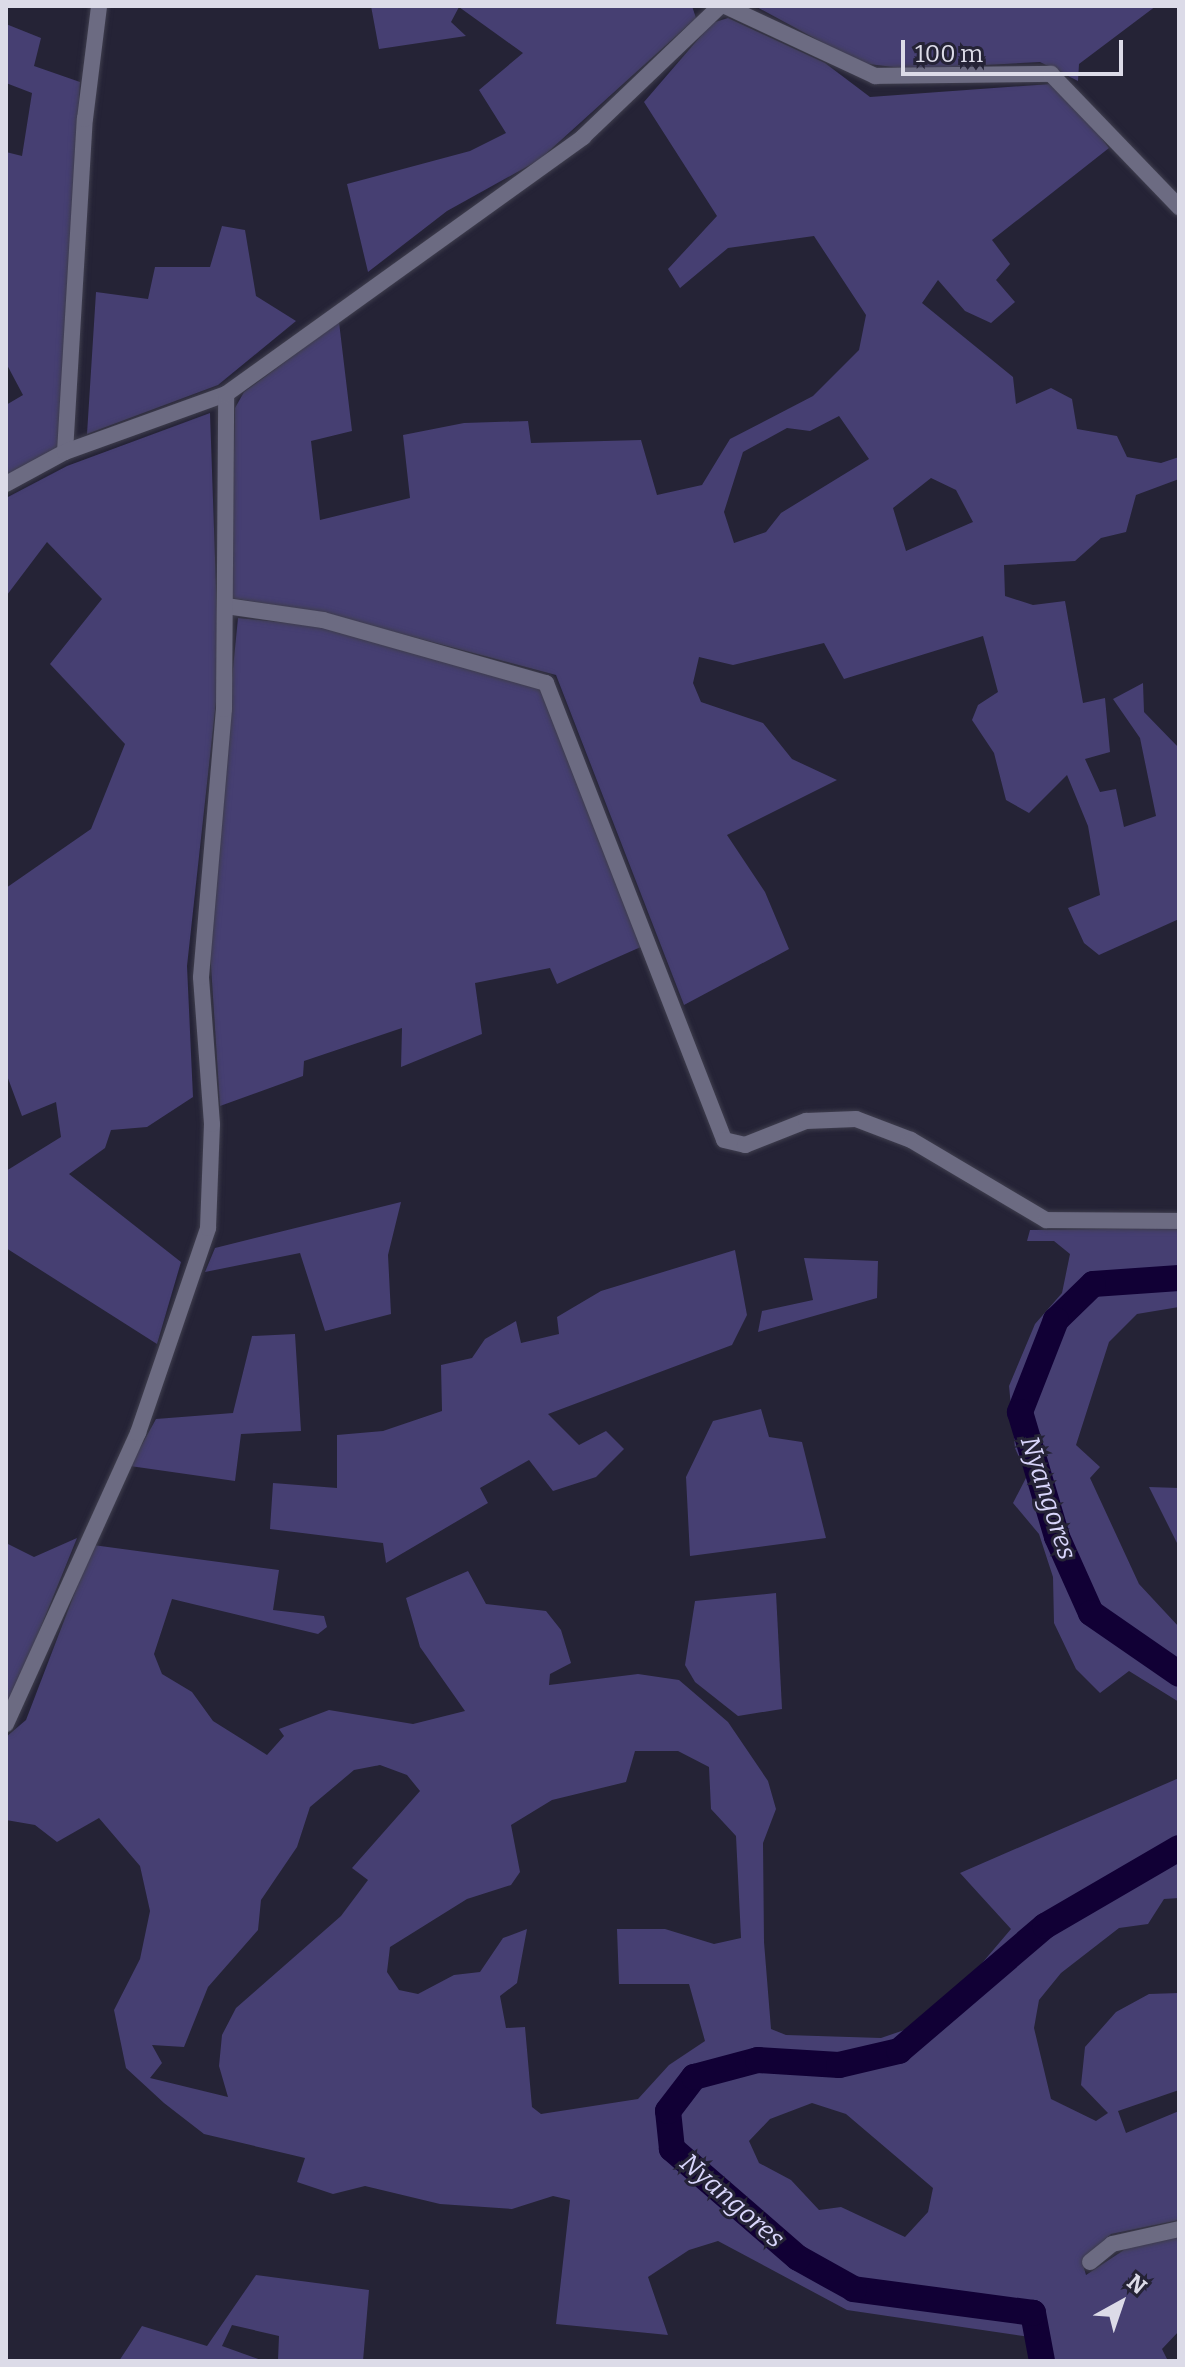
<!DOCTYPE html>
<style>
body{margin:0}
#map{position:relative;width:1185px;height:2367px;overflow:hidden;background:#252336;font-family:Bitter,serif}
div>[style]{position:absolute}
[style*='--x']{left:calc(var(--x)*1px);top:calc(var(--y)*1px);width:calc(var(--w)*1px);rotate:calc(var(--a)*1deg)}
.green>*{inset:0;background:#463f72}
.river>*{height:26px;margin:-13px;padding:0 13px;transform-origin:13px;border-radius:13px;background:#110035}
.roads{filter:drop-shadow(0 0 2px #3f3e4e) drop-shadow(0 0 2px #3f3e4e)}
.minor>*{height:16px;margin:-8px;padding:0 8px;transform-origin:8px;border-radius:8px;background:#6c6b82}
span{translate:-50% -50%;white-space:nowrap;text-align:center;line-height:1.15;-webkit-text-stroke:6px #252336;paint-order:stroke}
.water-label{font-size:26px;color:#d9d6fc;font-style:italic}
.frame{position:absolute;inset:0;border:8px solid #dcdbe8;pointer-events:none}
.north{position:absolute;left:1081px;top:2263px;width:80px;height:80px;-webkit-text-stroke:6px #252336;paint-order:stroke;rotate:40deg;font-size:22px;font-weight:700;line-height:32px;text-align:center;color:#dcdbe8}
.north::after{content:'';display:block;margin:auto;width:28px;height:36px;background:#dcdbe8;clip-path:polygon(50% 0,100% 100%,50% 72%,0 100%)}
.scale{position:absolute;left:901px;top:40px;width:222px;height:36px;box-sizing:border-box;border:4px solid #dcdbe8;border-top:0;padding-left:10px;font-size:24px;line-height:28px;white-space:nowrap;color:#dcdbe8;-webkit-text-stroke:6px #252336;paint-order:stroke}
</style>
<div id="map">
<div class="green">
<i style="clip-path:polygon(371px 6px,692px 6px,696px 18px,539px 160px,447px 211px,368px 272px,347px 184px,470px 151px,506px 133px,479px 90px,523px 53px,459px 7px,451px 22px,466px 36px,379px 49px)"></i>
<i style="clip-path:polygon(755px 6px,1156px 6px,1079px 64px,1078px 81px,1040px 62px,910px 69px,860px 63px)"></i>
<i style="clip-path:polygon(evenodd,728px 18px,825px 63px,870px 97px,1051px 84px,1066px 91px,1109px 148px,992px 240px,1010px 264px,996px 280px,1015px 302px,991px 323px,965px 311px,938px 280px,922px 303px,1013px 377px,1016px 404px,1051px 388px,1072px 399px,1077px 429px,1117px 436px,1127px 457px,1161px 463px,1179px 457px,1179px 479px,1136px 495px,1126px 532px,1101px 538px,1075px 561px,1004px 565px,1005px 596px,1033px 605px,1065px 601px,1083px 703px,1105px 698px,1110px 752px,1085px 759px,1100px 792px,1116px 789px,1124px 827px,1156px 816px,1140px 738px,1113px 699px,1143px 683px,1144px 712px,1179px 748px,1179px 919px,1099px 955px,1084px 943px,1068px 908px,1100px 895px,1088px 826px,1067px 775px,1029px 813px,1006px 800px,994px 753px,972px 720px,978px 705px,998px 692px,983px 636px,844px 679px,824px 643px,733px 665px,699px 657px,693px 683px,701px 702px,763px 723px,792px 759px,837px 780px,727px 835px,765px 892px,789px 949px,684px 1005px,556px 675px,319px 612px,231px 598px,235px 408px,244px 392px,339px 322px,352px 431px,311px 441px,320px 520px,410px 498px,403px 435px,464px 423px,528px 421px,531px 443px,641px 440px,657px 495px,702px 485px,730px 439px,813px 396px,859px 350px,866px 315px,814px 236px,728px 248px,680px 288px,668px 269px,717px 216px,644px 102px,712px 23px,728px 18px,839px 416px,869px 459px,781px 513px,766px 532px,734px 543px,724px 512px,743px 452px,787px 428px,810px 431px,839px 416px,728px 18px,931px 478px,956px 490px,973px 522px,906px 551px,893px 508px,931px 478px)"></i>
<i style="clip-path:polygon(6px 24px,41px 38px,34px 66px,80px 82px,60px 450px,6px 478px,6px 405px,23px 395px,6px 363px,6px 152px,22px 156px,32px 93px,6px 83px)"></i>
<i style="clip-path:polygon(222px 226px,245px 230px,256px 296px,296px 321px,218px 385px,87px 434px,96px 292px,148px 299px,155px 267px,210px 267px)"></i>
<i style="clip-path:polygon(210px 413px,219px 674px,187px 966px,193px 1097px,147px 1127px,111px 1130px,105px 1148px,69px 1174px,181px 1262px,157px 1344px,6px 1248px,6px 1171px,61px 1137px,56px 1102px,22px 1116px,6px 1073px,6px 888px,91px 829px,125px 744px,50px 664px,102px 599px,47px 542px,7px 595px,6px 611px,6px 498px,67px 466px)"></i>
<i style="clip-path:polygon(238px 618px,318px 626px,524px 679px,543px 691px,643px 946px,557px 984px,550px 968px,475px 983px,482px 1034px,401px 1067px,402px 1028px,304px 1061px,303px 1076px,220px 1106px,208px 919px)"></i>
<i style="clip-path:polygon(401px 1202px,388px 1255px,391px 1314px,325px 1331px,300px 1253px,205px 1272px,215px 1248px)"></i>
<i style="clip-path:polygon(1179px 1228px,1179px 1307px,1137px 1314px,1109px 1342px,1076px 1445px,1100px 1467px,1090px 1478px,1139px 1584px,1179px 1627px,1179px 1702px,1129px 1671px,1100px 1693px,1076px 1669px,1054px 1623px,1053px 1577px,1039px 1534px,1013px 1503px,1027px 1476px,1015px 1448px,1009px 1386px,1035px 1324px,1062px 1293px,1070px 1254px,1054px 1241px,1027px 1241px,1030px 1230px)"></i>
<i style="clip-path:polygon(735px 1250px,747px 1315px,732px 1345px,548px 1414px,579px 1445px,606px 1431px,624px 1449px,596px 1477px,553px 1491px,529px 1460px,480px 1488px,488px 1503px,386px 1563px,383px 1543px,270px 1529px,273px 1483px,337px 1488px,337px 1435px,383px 1431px,442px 1411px,441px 1365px,472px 1358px,485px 1339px,516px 1321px,521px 1343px,559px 1334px,557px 1317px,601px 1291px)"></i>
<i style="clip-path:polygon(804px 1258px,878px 1261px,877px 1298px,758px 1332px,762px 1311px,813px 1300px)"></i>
<i style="clip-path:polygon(295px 1334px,301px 1431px,241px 1434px,235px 1481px,130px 1466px,156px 1419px,233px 1413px,252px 1336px)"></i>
<i style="clip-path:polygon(761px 1409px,769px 1437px,802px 1442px,826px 1538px,690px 1556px,686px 1477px,713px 1421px)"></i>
<i style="clip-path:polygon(1149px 1487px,1179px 1488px,1179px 1547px)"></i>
<i style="clip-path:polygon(77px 1538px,13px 1696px,6px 1707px,6px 1543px,34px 1557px)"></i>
<i style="clip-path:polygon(evenodd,93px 1545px,279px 1570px,273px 1610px,324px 1616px,327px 1627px,318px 1634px,172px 1599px,154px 1654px,162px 1674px,192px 1692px,213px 1721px,267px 1755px,284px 1736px,279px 1729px,329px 1710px,413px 1724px,465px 1711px,420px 1647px,406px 1598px,468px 1571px,486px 1604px,546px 1611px,561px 1630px,571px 1663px,550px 1674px,549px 1685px,638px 1674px,679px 1680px,728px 1722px,768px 1781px,776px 1809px,763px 1843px,764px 1942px,771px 2029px,786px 2035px,881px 2038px,919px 2025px,949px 2002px,1011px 1929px,960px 1873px,1179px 1778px,1179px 1898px,1164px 1899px,1148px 1924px,1119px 1928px,1061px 1973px,1039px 2000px,1034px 2028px,1051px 2099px,1096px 2121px,1108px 2113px,1081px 2085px,1085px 2047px,1116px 2012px,1149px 1994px,1179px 1993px,1179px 2090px,1118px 2111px,1126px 2133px,1179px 2111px,1179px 2220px,1111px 2234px,1082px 2261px,1086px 2275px,1133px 2244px,1179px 2237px,1179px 2331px,1162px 2349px,1168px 2361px,1034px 2361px,1030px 2337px,847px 2310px,718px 2241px,689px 2250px,648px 2277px,668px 2335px,556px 2324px,570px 2200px,553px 2196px,512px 2209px,440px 2204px,365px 2186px,333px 2194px,297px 2182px,305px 2158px,204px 2134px,164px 2103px,126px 2068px,114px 2010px,140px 1959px,150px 1911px,140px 1866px,99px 1818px,57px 1842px,35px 1825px,6px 1820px,6px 1737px,26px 1720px,93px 1545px,635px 1751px,678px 1751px,709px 1767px,711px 1809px,736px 1836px,741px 1938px,714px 1944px,665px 1929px,617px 1929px,619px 1984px,689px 1984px,705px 2041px,669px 2065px,638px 2099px,541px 2114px,532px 2107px,525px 2027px,506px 2028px,500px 1996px,517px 1983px,527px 1929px,503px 1938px,480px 1972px,454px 1975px,418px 1994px,399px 1990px,387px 1972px,390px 1947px,467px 1899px,511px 1885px,520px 1872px,511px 1825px,552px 1800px,626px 1782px,635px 1751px,93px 1545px,380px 1765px,407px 1775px,420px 1791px,352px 1868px,368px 1880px,341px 1916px,236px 2008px,222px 2035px,219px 2066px,228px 2097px,150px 2078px,162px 2063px,152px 2045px,184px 2047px,208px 1987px,258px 1930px,261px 1900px,297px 1847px,310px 1807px,354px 1770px,380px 1765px,93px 1545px,812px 2103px,846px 2114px,933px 2188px,928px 2212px,905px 2237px,841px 2207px,819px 2210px,791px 2180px,759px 2163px,749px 2141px,770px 2119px,812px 2103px)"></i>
<i style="clip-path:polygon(776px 1593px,782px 1709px,738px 1716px,695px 1682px,685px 1665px,695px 1601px)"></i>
<i style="clip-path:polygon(256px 2275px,369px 2290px,363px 2361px,278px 2360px,279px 2336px,232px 2325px,222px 2346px,264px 2361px,119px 2361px,142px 2326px,207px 2346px)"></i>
</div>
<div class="river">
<i style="--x:1179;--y:1278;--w:86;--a:176"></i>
<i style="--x:1093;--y:1284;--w:52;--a:135.8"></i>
<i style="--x:1056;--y:1320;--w:99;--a:111.4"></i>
<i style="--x:1020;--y:1412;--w:130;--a:73.5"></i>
<i style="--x:1057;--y:1537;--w:83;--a:65.9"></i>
<i style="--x:1091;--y:1613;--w:107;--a:34.7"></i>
<i style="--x:1042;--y:2361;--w:49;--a:-100.6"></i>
<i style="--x:1033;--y:2313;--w:181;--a:-172.4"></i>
<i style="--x:854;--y:2289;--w:64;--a:-151"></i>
<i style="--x:798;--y:2258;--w:167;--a:-139.1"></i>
<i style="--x:672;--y:2149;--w:38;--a:-96"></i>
<i style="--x:668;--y:2111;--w:43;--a:-52.6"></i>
<i style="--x:694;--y:2077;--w:66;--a:-14.9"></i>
<i style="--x:758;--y:2060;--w:81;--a:3.5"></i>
<i style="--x:839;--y:2065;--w:62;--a:-13.1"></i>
<i style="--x:899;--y:2051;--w:192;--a:-40.6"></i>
<i style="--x:1045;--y:1926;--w:155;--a:-30.2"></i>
</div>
<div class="roads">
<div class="minor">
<i style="--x:725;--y:6;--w:166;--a:25"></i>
<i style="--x:875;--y:76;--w:176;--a:-0.7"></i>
<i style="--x:1051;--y:74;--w:185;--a:46.1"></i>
<i style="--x:65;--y:452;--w:334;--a:-86.6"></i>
<i style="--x:85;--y:119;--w:114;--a:-82.9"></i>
<i style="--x:6;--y:484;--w:67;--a:-28.5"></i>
<i style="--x:65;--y:452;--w:171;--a:-19.8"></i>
<i style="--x:226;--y:606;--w:98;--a:8.2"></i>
<i style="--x:323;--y:620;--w:232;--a:15.8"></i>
<i style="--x:546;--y:683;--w:490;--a:68.7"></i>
<i style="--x:724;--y:1140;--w:22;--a:13"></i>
<i style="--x:745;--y:1145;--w:66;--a:-21.5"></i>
<i style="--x:806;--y:1121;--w:50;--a:-2.3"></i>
<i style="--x:856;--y:1119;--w:59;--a:20.9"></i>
<i style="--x:911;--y:1140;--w:157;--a:30.7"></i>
<i style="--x:1046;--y:1220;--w:133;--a:0.4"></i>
<i style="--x:6;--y:1724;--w:320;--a:-65.6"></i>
<i style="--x:138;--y:1433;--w:217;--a:-71.1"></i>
<i style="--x:208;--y:1228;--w:104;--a:-87.8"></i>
<i style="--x:212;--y:1124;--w:147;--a:-94.3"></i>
<i style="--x:201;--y:977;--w:269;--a:-85.1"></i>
<i style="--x:224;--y:709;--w:315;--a:-89.6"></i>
<i style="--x:226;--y:394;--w:440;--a:-35.7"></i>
<i style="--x:583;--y:137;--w:190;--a:-43.7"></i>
<i style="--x:1090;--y:2262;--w:28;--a:-39"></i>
<i style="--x:1112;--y:2244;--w:69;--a:-12.6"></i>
</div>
</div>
<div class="water-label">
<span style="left:1048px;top:1498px;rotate:72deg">Nyangores</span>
<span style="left:732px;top:2201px;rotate:41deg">Nyangores</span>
</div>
<div class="frame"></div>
<div class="north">N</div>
<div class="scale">100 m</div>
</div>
